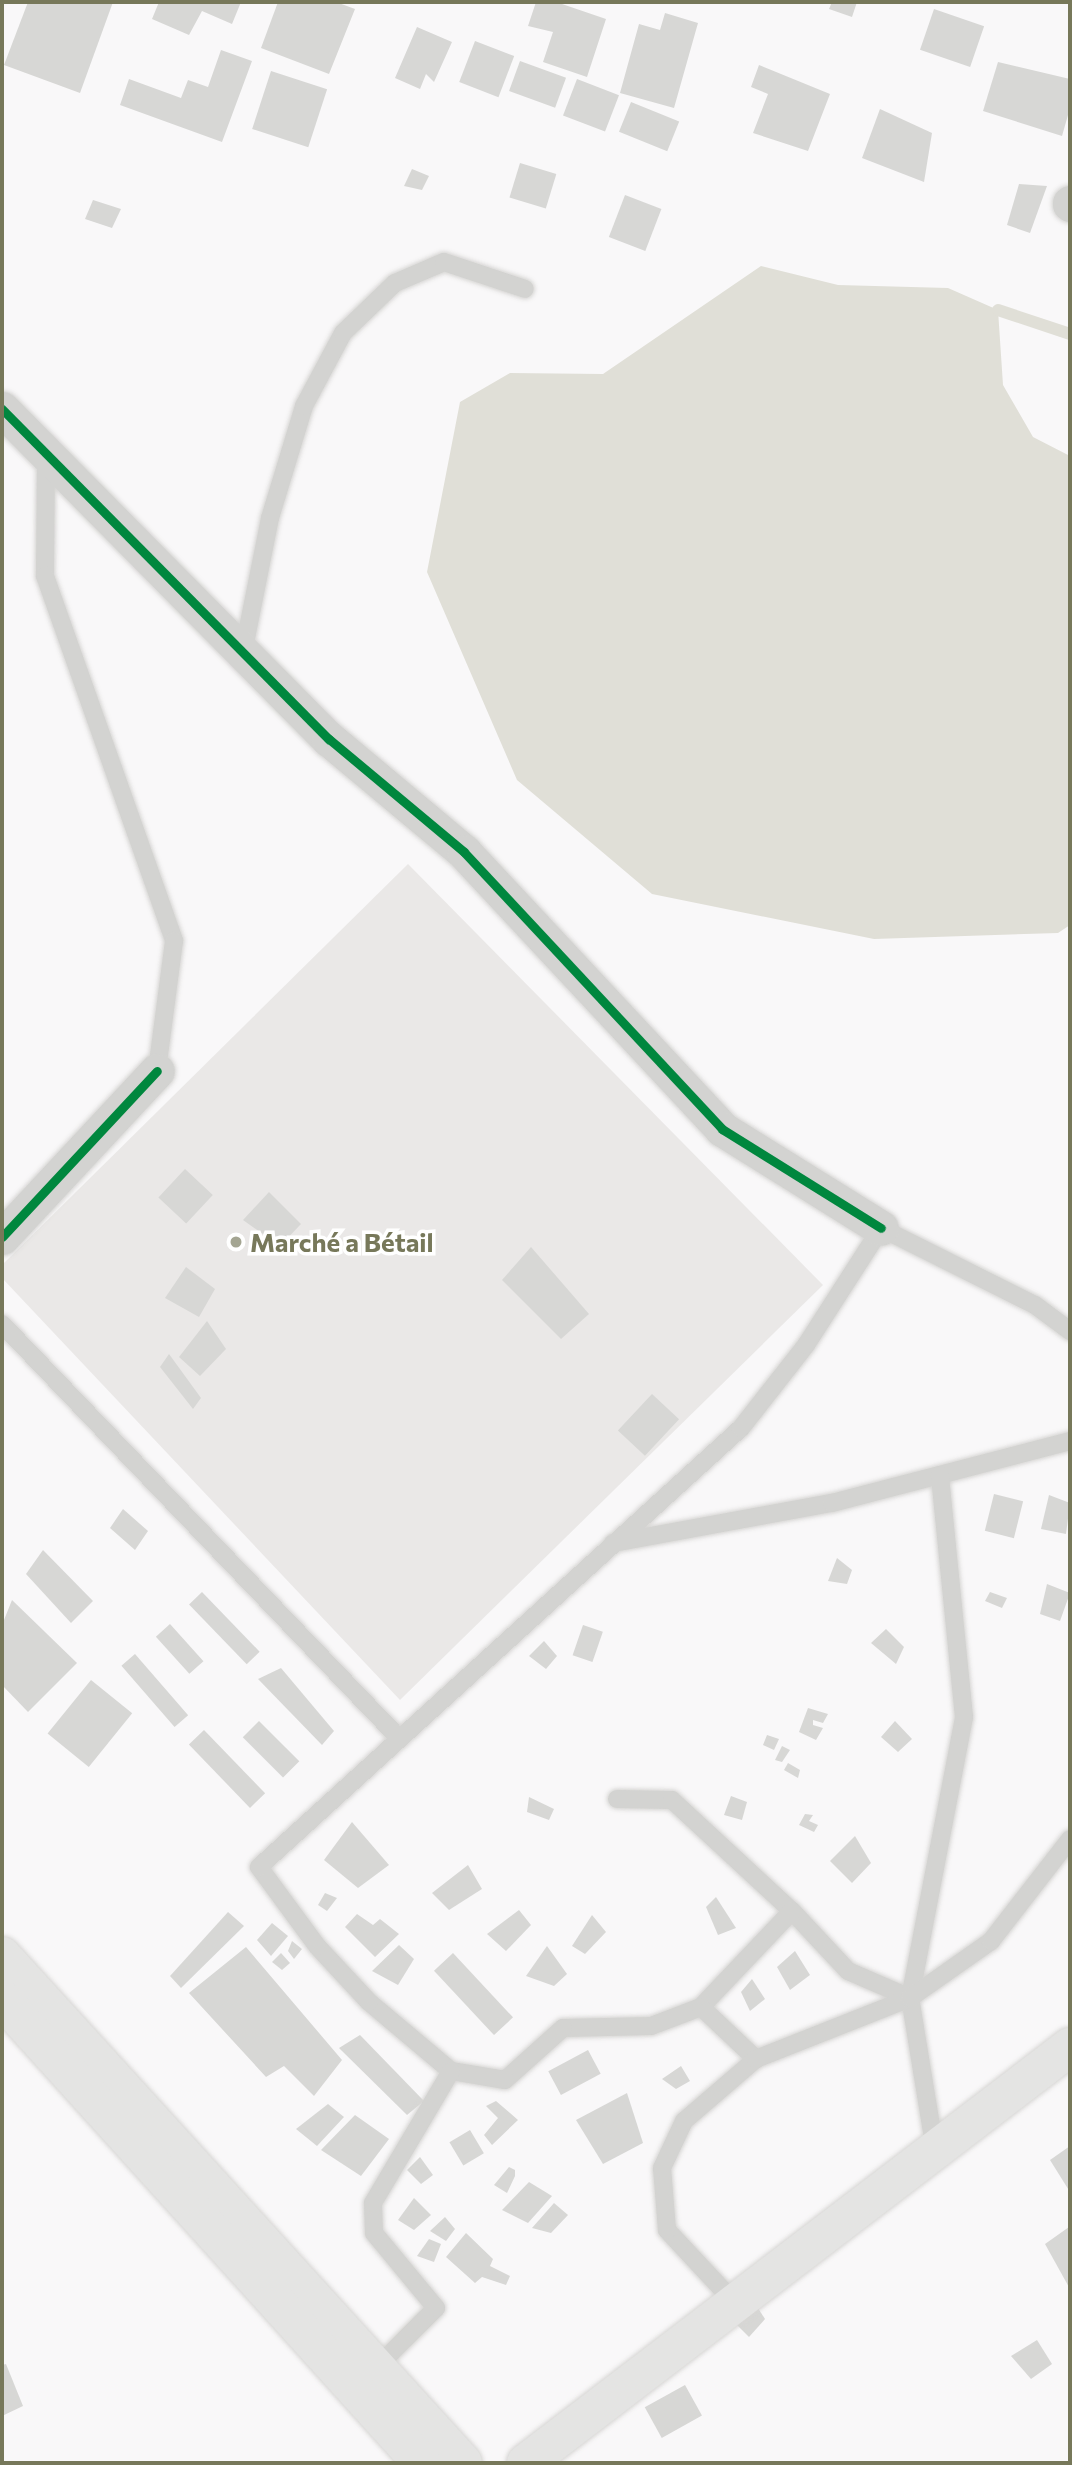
<!DOCTYPE html>
<meta charset="utf-8">
<style>
body{margin:0}
#map{position:relative;width:1072px;height:2465px;overflow:hidden;background:#f9f8f9;font-family:Commissioner,sans-serif}
div>[style]{position:absolute}
[style*='--x']{left:calc(var(--x)*1px);top:calc(var(--y)*1px);width:calc(var(--w)*1px);rotate:calc(var(--a)*1deg)}
.built>*{inset:0;background:#eae8e7}
.water>*{inset:0;background:#e0dfd7}
.stream>*{height:12px;margin:-6px;padding:0 6px;transform-origin:6px;border-radius:6px;background:#e0dfd7}
.building>*{inset:0;background:#d7d7d5;transform-origin:0 0}
.roads{filter:drop-shadow(0 0 2px #d7d6d4) drop-shadow(0 0 2px #d7d6d4)}
.service>*{height:18px;margin:-9px;padding:0 9px;transform-origin:9px;border-radius:9px;background:#d3d3d1}
.minor>*{height:35px;margin:-17.5px;padding:0 17.5px;transform-origin:17.5px;border-radius:17.5px;background:#d3d3d1}
.secondary>*{height:38px;margin:-19px;padding:0 19px;transform-origin:19px;border-radius:19px;background:#e4e4e3}
.primary>*{height:38px;margin:-19px;padding:0 19px;transform-origin:19px;border-radius:19px;background:#e4e4e3}
.cycleway>*{height:9px;margin:-4.5px;padding:0 4.5px;transform-origin:4.5px;border-radius:4.5px;background:#00873e}
.dots>*{width:19px;height:19px;translate:-50% -50%;box-sizing:border-box;border:4px solid #fff;border-radius:50%}
span{translate:-50% -50%;white-space:nowrap;text-align:center;line-height:1.15;-webkit-text-stroke:7px #fff;paint-order:stroke}
.poi-label{font-size:26px;color:#77785a;font-weight:700}
.left{translate:0 -50%;text-align:left}
.frame{position:absolute;inset:0;border:4px solid #77785a;pointer-events:none}
</style>
<div id="map">
<div class="built">
<i style="clip-path:polygon(408px 864px,823px 1285px,400px 1700px,2px 1278px,2px 1265px)"></i>
</div>
<div class="water">
<i style="clip-path:polygon(761px 266px,838px 285px,948px 288px,998px 310px,1003px 385px,1033px 437px,1070px 456px,1070px 925px,1058px 933px,874px 939px,652px 894px,517px 780px,427px 572px,460px 402px,510px 373px,603px 374px)"></i>
</div>
<div class="stream">
<i style="--x:998;--y:310;--w:76;--a:18.4"></i>
</div>
<div class="building">
<i style="clip-path:polygon(28px 2px,113px 2px,80px 93px,4px 65px)"></i>
<i style="clip-path:polygon(159px 2px,241px 2px,232px 24px,202px 11px,189px 35px,152px 19px)"></i>
<i style="clip-path:polygon(278px 2px,336px 2px,355px 9px,329px 74px,261px 48px)"></i>
<i style="clip-path:polygon(536px 2px,562px 4px,606px 19px,587px 77px,543px 62px,553px 32px,528px 26px)"></i>
<i style="clip-path:polygon(832px 2px,857px 2px,852px 17px,829px 9px)"></i>
<i style="left:934px;top:9px;width:53px;height:43px;rotate:19deg"></i>
<i style="clip-path:polygon(665px 13px,698px 23px,674px 108px,620px 93px,639px 24px,660px 30px)"></i>
<i style="clip-path:polygon(417px 27px,452px 42px,434px 82px,426px 74px,420px 89px,395px 78px)"></i>
<i style="left:475px;top:41px;width:42px;height:44px;rotate:21deg"></i>
<i style="clip-path:polygon(221px 50px,252px 61px,222px 142px,120px 105px,129px 79px,181px 98px,188px 80px,208px 87px)"></i>
<i style="left:520px;top:61px;width:49px;height:32px;rotate:20deg"></i>
<i style="clip-path:polygon(998px 62px,1070px 79px,1070px 108px,1062px 136px,983px 111px)"></i>
<i style="clip-path:polygon(759px 65px,830px 94px,808px 151px,753px 133px,768px 94px,751px 87px)"></i>
<i style="left:271px;top:71px;width:59px;height:61px;rotate:18deg"></i>
<i style="left:577px;top:79px;width:45px;height:39px;rotate:21deg"></i>
<i style="left:631px;top:102px;width:52px;height:32px;rotate:22deg"></i>
<i style="clip-path:polygon(880px 109px,932px 133px,924px 182px,862px 158px)"></i>
<i style="left:520px;top:163px;width:38px;height:36px;rotate:17deg"></i>
<i style="clip-path:polygon(412px 169px,429px 176px,422px 190px,404px 186px)"></i>
<i style="clip-path:polygon(1019px 184px,1047px 186px,1030px 233px,1007px 225px)"></i>
<i style="left:625px;top:195px;width:39px;height:45px;rotate:21deg"></i>
<i style="clip-path:polygon(93px 200px,121px 209px,112px 228px,85px 219px)"></i>
<i style="left:185px;top:1169px;width:38px;height:39px;rotate:43deg"></i>
<i style="clip-path:polygon(269px 1192px,301px 1224px,280px 1246px,243px 1220px)"></i>
<i style="clip-path:polygon(531px 1247px,589px 1314px,561px 1339px,502px 1280px)"></i>
<i style="clip-path:polygon(186px 1267px,215px 1289px,199px 1317px,165px 1298px)"></i>
<i style="clip-path:polygon(207px 1321px,226px 1349px,200px 1376px,179px 1357px)"></i>
<i style="clip-path:polygon(169px 1354px,201px 1398px,193px 1409px,160px 1367px)"></i>
<i style="left:652px;top:1394px;width:37px;height:50px;rotate:43deg"></i>
<i style="left:994px;top:1494px;width:30px;height:38px;rotate:14deg"></i>
<i style="clip-path:polygon(1049px 1495px,1070px 1503px,1066px 1534px,1041px 1529px)"></i>
<i style="clip-path:polygon(123px 1509px,148px 1531px,135px 1550px,110px 1528px)"></i>
<i style="clip-path:polygon(43px 1550px,93px 1601px,71px 1623px,26px 1574px)"></i>
<i style="clip-path:polygon(837px 1558px,852px 1570px,847px 1584px,828px 1581px)"></i>
<i style="clip-path:polygon(1047px 1584px,1070px 1593px,1060px 1621px,1040px 1614px)"></i>
<i style="left:202px;top:1592px;width:83px;height:18px;rotate:46deg"></i>
<i style="clip-path:polygon(990px 1592px,1007px 1598px,1002px 1608px,985px 1601px)"></i>
<i style="clip-path:polygon(12px 1600px,77px 1663px,28px 1712px,2px 1685px,2px 1625px)"></i>
<i style="left:170px;top:1624px;width:50px;height:19px;rotate:48deg"></i>
<i style="left:583px;top:1625px;width:21px;height:32px;rotate:19deg"></i>
<i style="clip-path:polygon(886px 1629px,904px 1647px,896px 1664px,871px 1643px)"></i>
<i style="clip-path:polygon(544px 1641px,557px 1656px,546px 1669px,529px 1656px)"></i>
<i style="left:135px;top:1654px;width:81px;height:18px;rotate:49deg"></i>
<i style="clip-path:polygon(281px 1668px,334px 1731px,322px 1745px,258px 1679px)"></i>
<i style="left:91px;top:1680px;width:53px;height:69px;rotate:39deg"></i>
<i style="clip-path:polygon(808px 1708px,828px 1714px,823px 1723px,813px 1720px,813px 1725px,823px 1728px,816px 1740px,799px 1732px)"></i>
<i style="left:259px;top:1721px;width:57px;height:23px;rotate:45deg"></i>
<i style="clip-path:polygon(895px 1721px,912px 1739px,898px 1752px,881px 1737px)"></i>
<i style="left:204px;top:1730px;width:88px;height:21px;rotate:46deg"></i>
<i style="clip-path:polygon(767px 1735px,779px 1739px,774px 1750px,763px 1745px)"></i>
<i style="clip-path:polygon(782px 1746px,790px 1750px,782px 1762px,775px 1760px)"></i>
<i style="clip-path:polygon(788px 1763px,800px 1770px,798px 1778px,784px 1770px)"></i>
<i style="clip-path:polygon(731px 1796px,747px 1802px,742px 1820px,724px 1815px)"></i>
<i style="clip-path:polygon(529px 1797px,554px 1809px,549px 1820px,527px 1812px)"></i>
<i style="clip-path:polygon(805px 1814px,813px 1815px,809px 1821px,818px 1825px,814px 1832px,799px 1825px)"></i>
<i style="clip-path:polygon(352px 1822px,389px 1865px,358px 1888px,324px 1860px)"></i>
<i style="clip-path:polygon(855px 1836px,871px 1863px,852px 1883px,830px 1861px)"></i>
<i style="clip-path:polygon(468px 1865px,482px 1889px,449px 1910px,432px 1893px)"></i>
<i style="clip-path:polygon(325px 1893px,337px 1898px,327px 1911px,318px 1905px)"></i>
<i style="clip-path:polygon(716px 1897px,736px 1928px,718px 1935px,706px 1907px)"></i>
<i style="clip-path:polygon(519px 1910px,531px 1925px,506px 1951px,487px 1934px)"></i>
<i style="clip-path:polygon(228px 1912px,244px 1926px,181px 1988px,170px 1976px)"></i>
<i style="clip-path:polygon(357px 1914px,373px 1925px,380px 1919px,399px 1934px,375px 1957px,345px 1927px)"></i>
<i style="clip-path:polygon(592px 1915px,606px 1932px,585px 1954px,572px 1946px)"></i>
<i style="clip-path:polygon(272px 1923px,288px 1936px,271px 1956px,257px 1940px)"></i>
<i style="clip-path:polygon(292px 1941px,302px 1949px,294px 1959px,288px 1951px)"></i>
<i style="clip-path:polygon(399px 1945px,414px 1959px,398px 1985px,372px 1971px)"></i>
<i style="clip-path:polygon(547px 1946px,567px 1974px,554px 1986px,526px 1976px)"></i>
<i style="clip-path:polygon(246px 1947px,342px 2060px,314px 2096px,284px 2066px,266px 2077px,189px 1993px)"></i>
<i style="clip-path:polygon(795px 1951px,810px 1975px,790px 1990px,777px 1967px)"></i>
<i style="clip-path:polygon(281px 1953px,290px 1963px,282px 1970px,272px 1962px)"></i>
<i style="left:453px;top:1953px;width:88px;height:26px;rotate:47deg"></i>
<i style="clip-path:polygon(752px 1979px,765px 1999px,750px 2011px,741px 1992px)"></i>
<i style="clip-path:polygon(360px 2035px,424px 2101px,407px 2115px,339px 2048px)"></i>
<i style="left:588px;top:2050px;width:27px;height:45px;rotate:62deg"></i>
<i style="clip-path:polygon(681px 2066px,690px 2081px,676px 2089px,662px 2079px)"></i>
<i style="clip-path:polygon(627px 2093px,643px 2143px,603px 2164px,576px 2120px)"></i>
<i style="clip-path:polygon(496px 2101px,518px 2120px,492px 2145px,484px 2135px,498px 2118px,486px 2106px)"></i>
<i style="clip-path:polygon(328px 2104px,344px 2117px,317px 2146px,296px 2129px)"></i>
<i style="clip-path:polygon(355px 2115px,389px 2139px,361px 2176px,321px 2150px)"></i>
<i style="left:470px;top:2130px;width:27px;height:24px;rotate:59deg"></i>
<i style="clip-path:polygon(1070px 2146px,1070px 2192px,1050px 2160px)"></i>
<i style="clip-path:polygon(420px 2157px,433px 2175px,421px 2184px,407px 2170px)"></i>
<i style="clip-path:polygon(509px 2167px,515px 2170px,515px 2176px,507px 2193px,494px 2185px)"></i>
<i style="clip-path:polygon(529px 2182px,552px 2196px,528px 2223px,502px 2210px)"></i>
<i style="clip-path:polygon(414px 2198px,431px 2215px,414px 2230px,398px 2220px)"></i>
<i style="clip-path:polygon(554px 2203px,568px 2215px,551px 2233px,532px 2228px)"></i>
<i style="clip-path:polygon(445px 2217px,455px 2229px,446px 2241px,430px 2231px)"></i>
<i style="clip-path:polygon(1069px 2227px,1070px 2229px,1070px 2289px,1045px 2244px)"></i>
<i style="clip-path:polygon(466px 2233px,493px 2259px,490px 2266px,510px 2276px,506px 2285px,482px 2277px,475px 2283px,446px 2257px)"></i>
<i style="clip-path:polygon(429px 2239px,441px 2244px,434px 2262px,417px 2256px)"></i>
<i style="clip-path:polygon(754px 2302px,765px 2319px,749px 2337px,728px 2316px)"></i>
<i style="clip-path:polygon(1037px 2340px,1052px 2364px,1031px 2379px,1011px 2356px)"></i>
<i style="clip-path:polygon(6px 2364px,23px 2406px,2px 2416px,2px 2365px)"></i>
<i style="left:685px;top:2385px;width:35px;height:46px;rotate:61deg"></i>
</div>
<div class="roads">
<div class="service">
<i style="--x:46;--y:457;--w:119;--a:90.5"></i>
<i style="--x:45;--y:576;--w:387;--a:70.5"></i>
<i style="--x:174;--y:941;--w:131;--a:97.5"></i>
<i style="--x:243;--y:653;--w:138;--a:-78.7"></i>
<i style="--x:270;--y:518;--w:117;--a:-73.1"></i>
<i style="--x:304;--y:406;--w:83;--a:-61.9"></i>
<i style="--x:343;--y:333;--w:72;--a:-43.9"></i>
<i style="--x:395;--y:283;--w:53;--a:-23.2"></i>
<i style="--x:444;--y:262;--w:85;--a:18.4"></i>
<i style="--x:2;--y:1324;--w:572;--a:46.2"></i>
<i style="--x:613;--y:1543;--w:223;--a:-10.4"></i>
<i style="--x:832;--y:1503;--w:246;--a:-14.6"></i>
<i style="--x:617;--y:1799;--w:55;--a:1"></i>
<i style="--x:672;--y:1800;--w:163;--a:42.8"></i>
<i style="--x:792;--y:1911;--w:82;--a:47"></i>
<i style="--x:848;--y:1971;--w:68;--a:23.5"></i>
<i style="--x:792;--y:1911;--w:132;--a:133.5"></i>
<i style="--x:701;--y:2007;--w:53;--a:159.2"></i>
<i style="--x:651;--y:2026;--w:88;--a:178.7"></i>
<i style="--x:563;--y:2028;--w:78;--a:138.1"></i>
<i style="--x:505;--y:2080;--w:55;--a:-170.5"></i>
<i style="--x:451;--y:2071;--w:107;--a:-139.9"></i>
<i style="--x:369;--y:2002;--w:76;--a:-132.9"></i>
<i style="--x:317;--y:1946;--w:98;--a:-126.3"></i>
<i style="--x:259;--y:1867;--w:652;--a:-42.33"></i>
<i style="--x:741;--y:1428;--w:105;--a:-51.9"></i>
<i style="--x:806;--y:1345;--w:139;--a:-57.3"></i>
<i style="--x:881;--y:1228;--w:172;--a:26.6"></i>
<i style="--x:1035;--y:1305;--w:44;--a:36.6"></i>
<i style="--x:701;--y:2007;--w:76;--a:43.4"></i>
<i style="--x:935;--y:2150;--w:154;--a:-99.3"></i>
<i style="--x:910;--y:1998;--w:286;--a:-79.1"></i>
<i style="--x:964;--y:1717;--w:243;--a:-95.7"></i>
<i style="--x:735;--y:2303;--w:100;--a:-133"></i>
<i style="--x:667;--y:2230;--w:62;--a:-94.6"></i>
<i style="--x:662;--y:2168;--w:52;--a:-64.9"></i>
<i style="--x:684;--y:2121;--w:95;--a:-40.7"></i>
<i style="--x:756;--y:2059;--w:166;--a:-21.6"></i>
<i style="--x:910;--y:1998;--w:99;--a:-35.1"></i>
<i style="--x:991;--y:1941;--w:129;--a:-52.2"></i>
<i style="--x:376;--y:2368;--w:85;--a:-45"></i>
<i style="--x:436;--y:2308;--w:97;--a:-129.6"></i>
<i style="--x:374;--y:2233;--w:30;--a:-92"></i>
<i style="--x:373;--y:2203;--w:153;--a:-59.4"></i>
</div>
<div class="minor">
<i style="--x:1070;--y:204;--w:1;--a:-90"></i>
<i style="--x:2;--y:409;--w:465;--a:45.3"></i>
<i style="--x:329;--y:739;--w:176;--a:39.9"></i>
<i style="--x:464;--y:852;--w:379;--a:47"></i>
<i style="--x:722;--y:1129;--w:187;--a:31.9"></i>
<i style="--x:2;--y:1237;--w:227;--a:-47"></i>
</div>
<div class="secondary">
<i style="--x:526;--y:2463;--w:685;--a:-37.41"></i>
</div>
<div class="primary">
<i style="--x:2;--y:1956;--w:685;--a:47.72"></i>
<i style="--x:2;--y:1999;--w:626;--a:47.85"></i>
</div>
</div>
<div class="cycleway">
<i style="--x:2;--y:409;--w:465;--a:45.3"></i>
<i style="--x:329;--y:739;--w:176;--a:39.9"></i>
<i style="--x:464;--y:852;--w:379;--a:47"></i>
<i style="--x:722;--y:1129;--w:187;--a:31.9"></i>
<i style="--x:2;--y:1237;--w:227;--a:-47"></i>
</div>
<div class="dots">
<i style="left:236px;top:1242px;background:#a4a592"></i>
</div>
<div class="poi-label">
<span class="left" style="left:250px;top:1242px">Marché a Bétail</span>
</div>
<div class="frame"></div>
</div>
